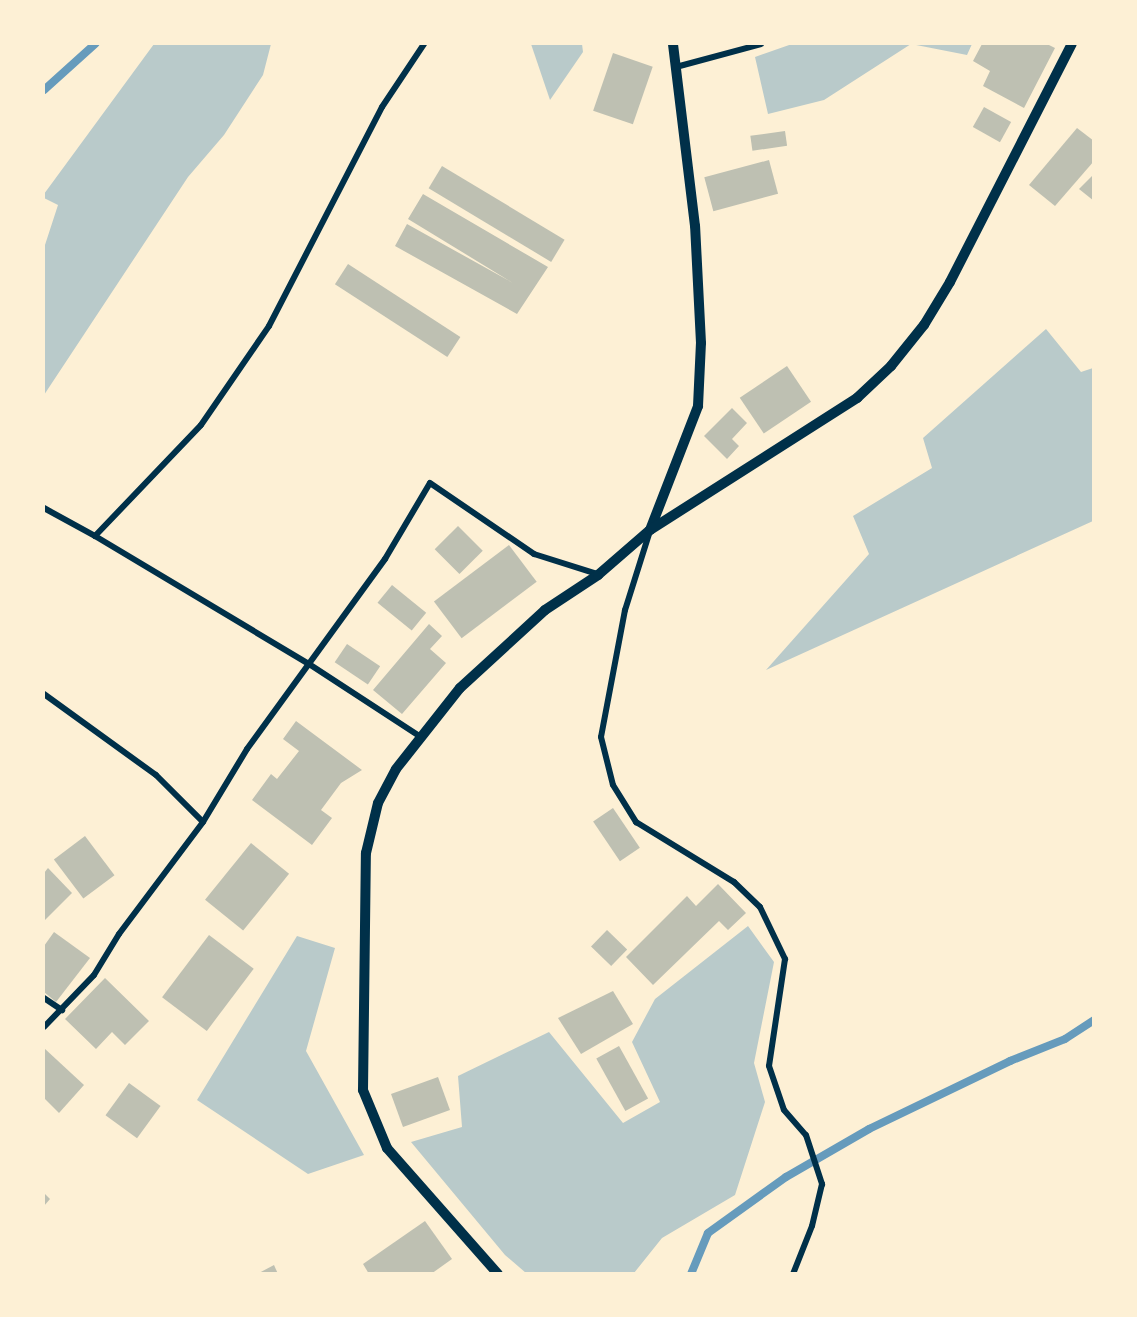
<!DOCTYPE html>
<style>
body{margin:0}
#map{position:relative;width:1137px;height:1317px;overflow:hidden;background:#fdf0d5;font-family:"Roboto Serif",serif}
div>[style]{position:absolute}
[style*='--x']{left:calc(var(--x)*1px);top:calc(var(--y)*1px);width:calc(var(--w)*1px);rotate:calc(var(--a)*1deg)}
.green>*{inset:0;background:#b9caca}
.stream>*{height:8px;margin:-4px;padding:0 4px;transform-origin:4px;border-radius:4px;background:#669bbc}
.building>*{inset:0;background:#bec0b2;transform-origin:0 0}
.minor>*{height:6px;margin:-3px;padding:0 3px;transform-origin:3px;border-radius:3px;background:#003049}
.tertiary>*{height:10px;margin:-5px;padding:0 5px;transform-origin:5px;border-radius:5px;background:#003049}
span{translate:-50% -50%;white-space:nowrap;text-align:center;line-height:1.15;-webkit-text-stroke:6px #fdf0d5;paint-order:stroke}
.frame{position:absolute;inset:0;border:45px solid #fdf0d5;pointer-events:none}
</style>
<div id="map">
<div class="green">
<i style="clip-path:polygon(154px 44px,271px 44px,263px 75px,224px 135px,188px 177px,44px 395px,44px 248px,58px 205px,44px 198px,44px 194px)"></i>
<i style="clip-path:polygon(531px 44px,582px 44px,583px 52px,550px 100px)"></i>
<i style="clip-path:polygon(792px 44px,972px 44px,967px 55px,911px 44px,824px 100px,768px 114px,755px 57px)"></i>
<i style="clip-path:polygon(1046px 329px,1081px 372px,1093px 368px,1093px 521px,766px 670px,869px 554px,853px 516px,932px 468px,923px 438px)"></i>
<i style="clip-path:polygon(748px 926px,774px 962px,754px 1063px,765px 1102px,735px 1195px,662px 1238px,634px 1273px,526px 1273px,505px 1255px,411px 1142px,462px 1127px,458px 1076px,549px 1032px,623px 1123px,660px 1102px,632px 1042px,655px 999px)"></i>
<i style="clip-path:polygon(297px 936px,335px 948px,306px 1051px,364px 1155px,308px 1174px,197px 1100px)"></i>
</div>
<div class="stream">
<i style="--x:44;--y:90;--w:69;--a:-42"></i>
<i style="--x:691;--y:1274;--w:44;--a:-67.5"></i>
<i style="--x:708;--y:1233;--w:96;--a:-35.7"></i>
<i style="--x:786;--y:1177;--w:96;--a:-30"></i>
<i style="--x:869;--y:1129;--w:157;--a:-25.7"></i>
<i style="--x:1010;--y:1061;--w:59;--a:-21.8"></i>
<i style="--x:1065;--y:1039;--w:35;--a:-33"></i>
</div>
<div class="building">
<i style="clip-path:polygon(982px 44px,1047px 44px,1055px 48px,1024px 108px,983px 86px,990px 71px,973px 61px)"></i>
<i style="left:613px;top:53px;width:42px;height:61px;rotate:19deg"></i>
<i style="left:984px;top:107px;width:31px;height:23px;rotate:29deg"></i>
<i style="clip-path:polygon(1077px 128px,1094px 141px,1094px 161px,1055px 206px,1029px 185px)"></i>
<i style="left:785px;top:131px;width:15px;height:35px;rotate:82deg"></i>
<i style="left:769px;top:160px;width:35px;height:67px;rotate:75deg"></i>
<i style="left:442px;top:166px;width:143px;height:26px;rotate:31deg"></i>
<i style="clip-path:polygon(1094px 174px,1094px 201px,1079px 189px)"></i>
<i style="clip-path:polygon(423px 194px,548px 267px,517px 314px,395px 246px,407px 224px,513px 283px,408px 219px)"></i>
<i style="left:348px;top:264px;width:134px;height:24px;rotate:33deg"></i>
<i style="left:787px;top:366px;width:43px;height:57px;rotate:56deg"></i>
<i style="clip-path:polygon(732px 408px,747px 423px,732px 439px,739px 446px,727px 459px,704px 436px)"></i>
<i style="left:458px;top:526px;width:35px;height:33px;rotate:45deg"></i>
<i style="left:509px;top:545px;width:46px;height:94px;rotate:53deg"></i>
<i style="left:392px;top:585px;width:44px;height:23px;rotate:39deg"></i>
<i style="clip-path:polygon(429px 624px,442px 636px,430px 649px,446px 663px,402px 714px,373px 690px)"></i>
<i style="left:347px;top:644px;width:40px;height:22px;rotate:34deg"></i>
<i style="clip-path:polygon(296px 721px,362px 770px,341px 783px,321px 810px,332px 818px,312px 845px,252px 800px,271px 774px,277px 779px,299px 751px,283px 739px)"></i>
<i style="left:613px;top:808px;width:48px;height:24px;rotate:56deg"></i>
<i style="left:85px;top:836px;width:49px;height:39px;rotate:53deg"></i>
<i style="left:251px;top:843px;width:49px;height:73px;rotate:39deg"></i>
<i style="clip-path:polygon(48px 868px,72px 893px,45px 920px,44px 873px)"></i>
<i style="clip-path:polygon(718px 884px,746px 913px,728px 930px,719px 921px,653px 985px,626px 957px,687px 896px,696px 906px)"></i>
<i style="left:607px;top:930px;width:28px;height:23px;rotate:44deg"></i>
<i style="clip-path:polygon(54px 932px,90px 958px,56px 1002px,44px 992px,44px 946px)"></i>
<i style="left:209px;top:935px;width:56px;height:78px;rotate:37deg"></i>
<i style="clip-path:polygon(105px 978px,149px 1021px,125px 1045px,112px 1032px,96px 1049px,65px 1019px)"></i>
<i style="clip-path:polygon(613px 991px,633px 1024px,581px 1054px,558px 1018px)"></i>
<i style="left:619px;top:1046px;width:60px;height:26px;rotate:61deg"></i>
<i style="clip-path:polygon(44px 1048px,84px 1085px,59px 1113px,44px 1098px)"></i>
<i style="left:438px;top:1077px;width:35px;height:50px;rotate:70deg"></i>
<i style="left:129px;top:1083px;width:39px;height:40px;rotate:36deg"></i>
<i style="clip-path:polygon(44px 1193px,50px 1199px,44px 1206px)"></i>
<i style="clip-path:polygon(425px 1221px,452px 1259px,431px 1274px,369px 1274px,363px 1264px)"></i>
<i style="clip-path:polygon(274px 1265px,278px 1274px,257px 1274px)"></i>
</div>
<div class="minor">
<i style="--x:676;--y:67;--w:88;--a:-15.1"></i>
<i style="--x:44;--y:508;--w:58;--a:28.8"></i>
<i style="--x:95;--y:536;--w:153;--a:-46.3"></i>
<i style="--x:201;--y:425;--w:120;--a:-55.5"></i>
<i style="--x:269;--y:326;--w:246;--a:-62.7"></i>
<i style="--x:382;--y:107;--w:76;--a:-56.3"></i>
<i style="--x:649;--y:534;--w:80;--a:107.5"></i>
<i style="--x:625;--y:610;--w:129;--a:100.7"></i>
<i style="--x:601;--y:737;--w:49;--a:76"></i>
<i style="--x:613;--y:785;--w:44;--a:58.1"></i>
<i style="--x:636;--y:822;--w:115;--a:31.5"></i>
<i style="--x:734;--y:882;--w:36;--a:44"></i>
<i style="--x:760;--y:907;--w:58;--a:64.3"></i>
<i style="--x:785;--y:959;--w:108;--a:98.5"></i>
<i style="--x:769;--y:1066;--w:46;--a:71.2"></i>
<i style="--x:784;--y:1110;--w:33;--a:49"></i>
<i style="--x:806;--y:1135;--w:52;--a:71.9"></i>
<i style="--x:822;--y:1184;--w:43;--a:103.4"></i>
<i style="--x:812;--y:1226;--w:52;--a:111.6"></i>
<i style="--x:95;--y:536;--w:249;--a:30.9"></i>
<i style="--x:309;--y:664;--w:134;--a:33.1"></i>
<i style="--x:44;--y:694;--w:138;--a:35.9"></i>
<i style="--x:156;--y:775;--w:66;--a:45"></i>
<i style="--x:44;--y:998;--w:22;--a:34"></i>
<i style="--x:44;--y:1027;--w:72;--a:-46.1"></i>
<i style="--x:94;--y:975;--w:48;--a:-58.6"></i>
<i style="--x:119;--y:934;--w:140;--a:-53.1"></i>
<i style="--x:203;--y:822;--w:85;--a:-58.9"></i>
<i style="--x:247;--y:749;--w:235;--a:-54"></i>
<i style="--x:385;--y:559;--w:88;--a:-59.4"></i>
<i style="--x:430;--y:483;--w:126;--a:34.3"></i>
<i style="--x:534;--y:554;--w:66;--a:17.6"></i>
</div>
<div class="tertiary">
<i style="--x:650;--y:530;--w:133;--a:-68.8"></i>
<i style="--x:698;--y:406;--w:63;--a:-87.3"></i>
<i style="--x:701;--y:343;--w:117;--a:-92.9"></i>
<i style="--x:695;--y:226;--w:183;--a:-96.9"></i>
<i style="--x:498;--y:1274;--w:168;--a:-131.4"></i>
<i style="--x:387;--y:1148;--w:63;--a:-112.5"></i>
<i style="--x:363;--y:1090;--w:237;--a:-89.3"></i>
<i style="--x:366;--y:853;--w:51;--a:-76.5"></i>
<i style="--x:378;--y:803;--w:38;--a:-62"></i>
<i style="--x:396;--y:769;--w:103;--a:-51.7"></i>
<i style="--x:460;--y:688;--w:115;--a:-42.5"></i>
<i style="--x:545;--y:610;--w:64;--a:-33.4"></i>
<i style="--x:598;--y:575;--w:69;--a:-40.9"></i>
<i style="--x:650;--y:530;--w:246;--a:-32.5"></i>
<i style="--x:857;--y:398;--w:47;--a:-43.3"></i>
<i style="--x:891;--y:366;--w:53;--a:-51.2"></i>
<i style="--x:924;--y:325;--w:50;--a:-58.8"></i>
<i style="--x:950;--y:282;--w:267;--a:-62.9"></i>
</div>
<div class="frame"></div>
</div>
